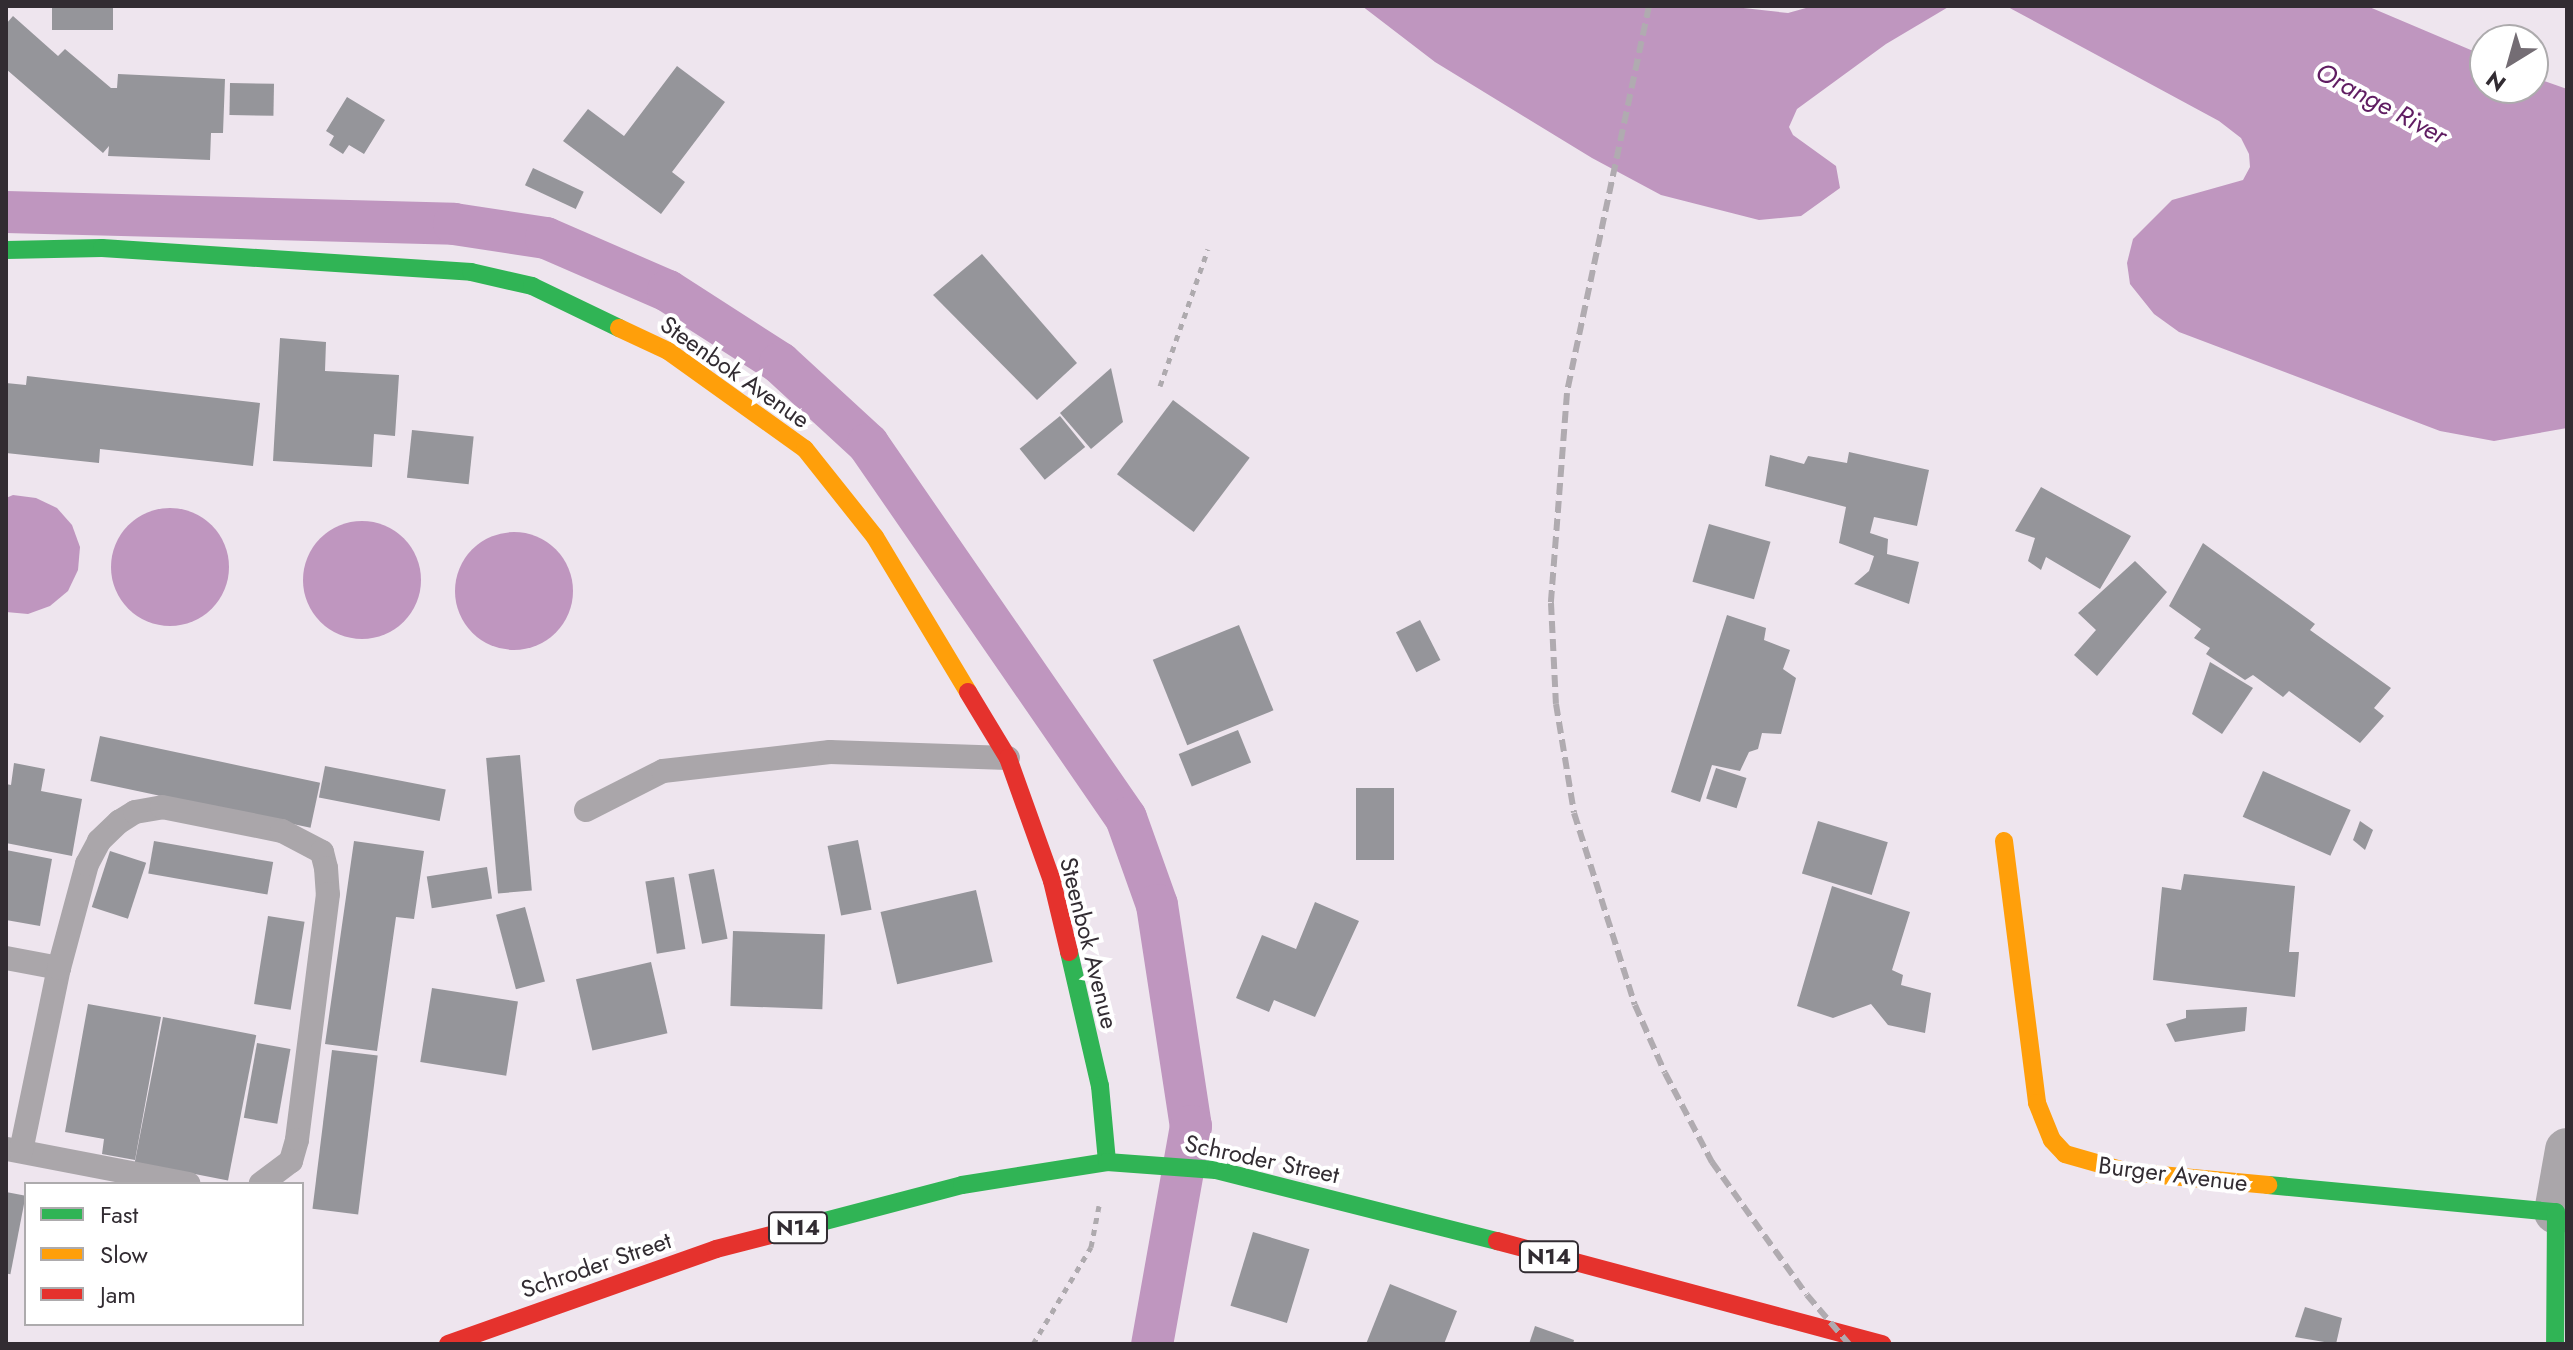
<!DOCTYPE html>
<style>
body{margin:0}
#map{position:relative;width:2573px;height:1350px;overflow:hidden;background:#eee5ee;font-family:Jost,sans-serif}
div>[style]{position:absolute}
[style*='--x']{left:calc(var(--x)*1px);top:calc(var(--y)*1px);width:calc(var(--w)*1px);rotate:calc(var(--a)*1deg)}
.water>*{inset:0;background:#bf96bf}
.round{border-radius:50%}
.canal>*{height:42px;margin:-21px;padding:0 21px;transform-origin:21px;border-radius:21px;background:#bf96bf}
.building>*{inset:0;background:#95959a;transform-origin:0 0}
.path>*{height:5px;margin-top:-2.5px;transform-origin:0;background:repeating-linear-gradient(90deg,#aeaaae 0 6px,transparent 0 12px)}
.lane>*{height:24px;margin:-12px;padding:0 12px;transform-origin:12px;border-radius:12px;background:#aaa6aa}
.street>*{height:44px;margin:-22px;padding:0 22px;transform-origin:22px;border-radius:22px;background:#aaa6aa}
.fast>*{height:18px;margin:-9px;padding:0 9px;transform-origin:9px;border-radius:9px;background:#30b455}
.slow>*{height:18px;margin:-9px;padding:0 9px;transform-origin:9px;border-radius:9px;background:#ff9f0a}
.jam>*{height:18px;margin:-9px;padding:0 9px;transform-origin:9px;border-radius:9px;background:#e5322d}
.rail>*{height:6px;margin-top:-3px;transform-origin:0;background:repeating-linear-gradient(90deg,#b0abb0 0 12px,transparent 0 18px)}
span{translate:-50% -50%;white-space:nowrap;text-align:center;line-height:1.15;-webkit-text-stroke:8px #fff;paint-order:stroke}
.shield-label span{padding:2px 6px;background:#fff;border:2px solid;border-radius:6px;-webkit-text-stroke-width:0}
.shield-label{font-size:22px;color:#322c32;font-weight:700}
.street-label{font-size:24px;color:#322c32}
.water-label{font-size:26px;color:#601d62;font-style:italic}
.frame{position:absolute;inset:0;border:8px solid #322c32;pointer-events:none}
.legend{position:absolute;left:24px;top:1182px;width:280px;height:144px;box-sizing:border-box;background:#fff;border:2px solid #adabad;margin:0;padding:10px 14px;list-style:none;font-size:24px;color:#322c32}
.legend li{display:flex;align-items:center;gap:16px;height:40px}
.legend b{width:40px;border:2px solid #adabad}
.north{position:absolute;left:2469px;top:24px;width:80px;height:80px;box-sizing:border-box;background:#fff;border:2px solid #adabad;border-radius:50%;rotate:217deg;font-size:22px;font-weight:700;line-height:32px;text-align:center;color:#322c32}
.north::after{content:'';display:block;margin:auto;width:28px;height:36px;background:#746d74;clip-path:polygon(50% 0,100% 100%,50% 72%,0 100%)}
</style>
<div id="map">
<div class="water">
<i style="clip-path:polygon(1362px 6px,1725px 6px,1788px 13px,1813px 6px,1950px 6px,1886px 44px,1797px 109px,1789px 127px,1793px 135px,1836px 166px,1840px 188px,1801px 216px,1759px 220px,1661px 195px,1592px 158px,1435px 62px)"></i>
<i style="clip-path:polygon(2006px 6px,2367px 6px,2485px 56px,2485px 88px,2533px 88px,2533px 77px,2567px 89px,2567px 428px,2494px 441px,2440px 431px,2179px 332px,2154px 314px,2130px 284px,2127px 263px,2133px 239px,2172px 200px,2243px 180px,2250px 167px,2249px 154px,2241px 138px,2219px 121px)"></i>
<i style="clip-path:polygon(13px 495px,36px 498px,57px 508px,72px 525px,80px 547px,78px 570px,68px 591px,50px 606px,28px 614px,6px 612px,6px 498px)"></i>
<i class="round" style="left:111px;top:508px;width:118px;height:118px"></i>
<i class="round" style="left:303px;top:521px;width:118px;height:118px"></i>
<i class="round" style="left:455px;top:532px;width:118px;height:118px"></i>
</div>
<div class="canal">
<i style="--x:6;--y:212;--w:448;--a:1.5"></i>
<i style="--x:454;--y:224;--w:93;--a:8.7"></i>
<i style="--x:546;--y:238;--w:133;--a:23.5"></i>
<i style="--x:668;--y:291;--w:133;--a:32.7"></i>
<i style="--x:780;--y:363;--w:120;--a:42.6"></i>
<i style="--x:868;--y:444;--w:454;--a:55.4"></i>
<i style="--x:1126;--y:818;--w:92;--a:70.4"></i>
<i style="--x:1157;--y:905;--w:224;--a:81.3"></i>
<i style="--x:1191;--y:1126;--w:221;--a:100.1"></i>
</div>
<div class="building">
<i style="left:52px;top:6px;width:61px;height:24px"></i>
<i style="clip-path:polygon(13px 16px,58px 56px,65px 49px,111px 88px,117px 88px,118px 74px,225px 79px,223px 133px,211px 133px,210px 160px,108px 156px,109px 146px,103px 153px,6px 69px,6px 24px)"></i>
<i style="clip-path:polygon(677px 66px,725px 102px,672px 172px,685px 182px,661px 214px,563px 141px,588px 109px,624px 136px)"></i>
<i style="left:230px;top:83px;width:44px;height:32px;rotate:1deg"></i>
<i style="clip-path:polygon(347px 97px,385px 120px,364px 154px,349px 145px,343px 154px,329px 145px,334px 136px,326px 131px)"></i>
<i style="left:533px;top:168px;width:56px;height:19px;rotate:25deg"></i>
<i style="clip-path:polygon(982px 254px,1077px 363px,1037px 400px,933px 295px)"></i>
<i style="clip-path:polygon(280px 338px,326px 342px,325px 371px,399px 375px,395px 436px,374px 434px,372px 467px,273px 461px)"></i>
<i style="clip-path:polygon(1111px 368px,1123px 422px,1091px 449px,1060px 413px)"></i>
<i style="clip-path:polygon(27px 376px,260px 403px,253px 466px,100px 449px,99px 463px,6px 453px,6px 383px,26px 385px)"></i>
<i style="left:1173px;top:400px;width:96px;height:93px;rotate:37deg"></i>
<i style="left:1060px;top:416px;width:40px;height:52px;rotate:51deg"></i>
<i style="left:412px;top:430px;width:62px;height:48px;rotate:6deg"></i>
<i style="clip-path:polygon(1849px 452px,1929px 470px,1917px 526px,1874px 517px,1870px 533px,1888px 539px,1887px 554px,1919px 562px,1909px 604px,1854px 584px,1869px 571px,1874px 556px,1839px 543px,1846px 507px,1765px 486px,1770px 455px,1804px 464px,1808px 456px,1847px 463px)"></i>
<i style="clip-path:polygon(2041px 487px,2131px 536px,2100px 589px,2046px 557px,2041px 570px,2028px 561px,2035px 538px,2015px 531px)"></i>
<i style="left:1709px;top:524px;width:64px;height:60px;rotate:16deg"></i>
<i style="clip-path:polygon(2203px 543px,2315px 624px,2310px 630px,2391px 688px,2374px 708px,2384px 716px,2360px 743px,2289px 691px,2283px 697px,2253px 675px,2245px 680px,2206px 654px,2210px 648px,2194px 638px,2201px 629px,2169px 606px)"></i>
<i style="clip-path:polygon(2135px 561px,2167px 592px,2097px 676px,2074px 655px,2096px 630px,2078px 613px)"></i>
<i style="clip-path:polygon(1727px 615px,1766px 628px,1764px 640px,1790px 650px,1783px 669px,1796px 678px,1781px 734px,1762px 733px,1758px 749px,1749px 752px,1740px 771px,1712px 765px,1700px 802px,1671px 792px)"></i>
<i style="left:1420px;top:620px;width:45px;height:27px;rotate:63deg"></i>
<i style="left:1239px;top:625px;width:92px;height:93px;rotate:68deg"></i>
<i style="clip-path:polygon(2210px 662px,2253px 688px,2222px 734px,2192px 714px)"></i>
<i style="left:1238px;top:730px;width:35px;height:64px;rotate:68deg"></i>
<i style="left:100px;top:736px;width:225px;height:46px;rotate:12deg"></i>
<i style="left:520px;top:755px;width:136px;height:34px;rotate:85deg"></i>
<i style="clip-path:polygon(14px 763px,45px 769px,41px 791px,82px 799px,72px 856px,6px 843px,6px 784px,11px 785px)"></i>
<i style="left:325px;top:766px;width:123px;height:32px;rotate:11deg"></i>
<i style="left:1716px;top:768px;width:32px;height:32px;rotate:18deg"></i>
<i style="left:2263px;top:771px;width:96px;height:50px;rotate:24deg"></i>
<i style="left:1356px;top:788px;width:38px;height:72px"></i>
<i style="left:1818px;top:821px;width:73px;height:55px;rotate:17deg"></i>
<i style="clip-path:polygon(2360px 821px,2373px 830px,2365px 850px,2353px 840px)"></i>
<i style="left:858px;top:840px;width:71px;height:31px;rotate:79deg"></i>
<i style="left:154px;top:841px;width:121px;height:33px;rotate:10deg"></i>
<i style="clip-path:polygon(354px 841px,424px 851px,414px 919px,396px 917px,377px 1051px,325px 1044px)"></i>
<i style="clip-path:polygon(6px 850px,52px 859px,40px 926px,6px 920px)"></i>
<i style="left:110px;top:851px;width:38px;height:59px;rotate:18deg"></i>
<i style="left:487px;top:867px;width:32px;height:61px;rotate:81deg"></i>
<i style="left:714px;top:869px;width:71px;height:26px;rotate:79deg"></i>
<i style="clip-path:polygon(2184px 874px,2295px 886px,2289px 952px,2299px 952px,2295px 997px,2153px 980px,2162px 887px,2181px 890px)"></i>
<i style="left:674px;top:877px;width:73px;height:29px;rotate:81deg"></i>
<i style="clip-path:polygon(1832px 886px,1910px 912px,1892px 970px,1903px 975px,1901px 985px,1931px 993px,1925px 1033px,1888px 1025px,1871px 1004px,1833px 1018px,1797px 1006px)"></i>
<i style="left:976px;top:890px;width:74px;height:98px;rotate:77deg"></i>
<i style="clip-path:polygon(1315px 902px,1359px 921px,1315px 1017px,1274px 1000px,1269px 1012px,1236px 998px,1262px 935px,1296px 949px)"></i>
<i style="left:525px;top:907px;width:77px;height:30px;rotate:75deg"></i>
<i style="left:268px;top:916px;width:37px;height:89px;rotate:9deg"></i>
<i style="left:733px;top:931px;width:92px;height:75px;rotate:2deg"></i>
<i style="left:651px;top:962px;width:73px;height:77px;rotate:77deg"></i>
<i style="left:432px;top:988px;width:87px;height:75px;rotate:9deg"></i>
<i style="clip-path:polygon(88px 1004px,161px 1017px,135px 1160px,102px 1154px,104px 1139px,65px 1132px)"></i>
<i style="clip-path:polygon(2247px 1007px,2245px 1031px,2175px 1042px,2166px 1024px,2186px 1018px,2186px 1010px)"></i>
<i style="left:163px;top:1017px;width:95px;height:148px;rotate:11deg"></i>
<i style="left:257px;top:1043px;width:34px;height:76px;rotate:10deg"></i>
<i style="left:332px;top:1050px;width:46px;height:160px;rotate:7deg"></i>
<i style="left:6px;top:1192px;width:20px;height:80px;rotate:11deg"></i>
<i style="left:1253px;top:1232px;width:59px;height:77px;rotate:17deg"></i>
<i style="clip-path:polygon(1390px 1284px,1457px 1311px,1444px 1344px,1366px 1344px)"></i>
<i style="clip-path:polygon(2305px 1307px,2342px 1318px,2336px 1344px,2295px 1337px)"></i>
<i style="clip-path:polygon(1535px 1326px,1574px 1340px,1573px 1344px,1529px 1344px)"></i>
</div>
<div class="path">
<i style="--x:1160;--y:386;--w:145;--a:-70.7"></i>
<i style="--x:1033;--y:1344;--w:113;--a:-59.1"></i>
<i style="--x:1091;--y:1247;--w:42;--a:-79"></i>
</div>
<div class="lane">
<i style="--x:586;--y:810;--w:86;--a:-26.9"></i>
<i style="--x:663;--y:771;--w:168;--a:-6.5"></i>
<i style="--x:830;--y:752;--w:178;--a:1.9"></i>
<i style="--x:6;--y:958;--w:54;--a:10.7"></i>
<i style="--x:7;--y:1149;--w:185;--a:10.9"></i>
<i style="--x:21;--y:1151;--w:187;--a:-78.3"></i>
<i style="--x:59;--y:968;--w:108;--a:-74.9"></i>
<i style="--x:87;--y:864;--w:26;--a:-62"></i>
<i style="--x:99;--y:841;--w:28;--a:-44"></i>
<i style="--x:119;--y:822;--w:19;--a:-32"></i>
<i style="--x:135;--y:812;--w:27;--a:-10"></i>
<i style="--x:162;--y:807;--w:122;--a:11.3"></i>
<i style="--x:282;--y:831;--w:45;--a:27.7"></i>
<i style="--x:322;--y:852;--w:16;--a:76"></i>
<i style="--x:326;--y:868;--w:26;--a:86"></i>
<i style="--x:328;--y:894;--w:248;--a:97.2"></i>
<i style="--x:297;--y:1140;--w:22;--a:106"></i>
<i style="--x:291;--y:1161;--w:38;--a:143"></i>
</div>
<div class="street">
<i style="--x:2556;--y:1212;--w:63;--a:-79.9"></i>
</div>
<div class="fast">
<i style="--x:6;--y:250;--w:96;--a:-1.2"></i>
<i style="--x:102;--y:248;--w:370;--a:3.7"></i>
<i style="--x:471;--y:272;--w:63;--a:12.9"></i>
<i style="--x:532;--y:286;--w:97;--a:25.8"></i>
<i style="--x:1069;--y:952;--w:138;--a:77"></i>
<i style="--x:1100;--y:1086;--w:76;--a:84.7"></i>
<i style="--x:2268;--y:1185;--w:289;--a:5.4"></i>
<i style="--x:2556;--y:1212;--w:132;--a:90.4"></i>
<i style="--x:806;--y:1226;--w:161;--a:-14.7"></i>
<i style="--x:962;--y:1185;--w:147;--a:-9"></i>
<i style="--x:1107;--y:1162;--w:109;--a:4.2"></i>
<i style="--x:1216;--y:1170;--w:290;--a:14.2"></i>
</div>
<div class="slow">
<i style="--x:619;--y:328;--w:54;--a:25.1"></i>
<i style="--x:668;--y:351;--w:168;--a:35.6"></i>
<i style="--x:805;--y:449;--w:112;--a:51.5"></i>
<i style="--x:875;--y:537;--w:181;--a:59"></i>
<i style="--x:2004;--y:841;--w:264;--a:82.8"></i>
<i style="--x:2037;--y:1103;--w:40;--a:68"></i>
<i style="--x:2052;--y:1140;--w:19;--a:47"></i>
<i style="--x:2065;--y:1154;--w:66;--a:15.9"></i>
<i style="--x:2128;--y:1172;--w:141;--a:5.3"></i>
</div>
<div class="jam">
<i style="--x:968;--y:692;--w:77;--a:58.8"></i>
<i style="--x:1008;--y:758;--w:131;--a:70.3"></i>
<i style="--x:1052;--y:881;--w:73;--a:76.5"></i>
<i style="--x:1497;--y:1241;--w:399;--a:15"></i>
<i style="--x:448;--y:1344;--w:284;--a:-19.5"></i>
<i style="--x:716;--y:1249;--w:93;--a:-14.3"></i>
</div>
<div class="rail">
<i style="--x:1649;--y:6;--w:396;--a:102"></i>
<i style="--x:1567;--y:393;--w:211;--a:94.4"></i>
<i style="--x:1551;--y:603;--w:101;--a:87.2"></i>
<i style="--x:1556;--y:704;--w:110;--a:80.6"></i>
<i style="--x:1574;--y:813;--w:201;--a:72.4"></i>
<i style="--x:1635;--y:1005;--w:74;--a:66.2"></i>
<i style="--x:1665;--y:1073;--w:101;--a:62.2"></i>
<i style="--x:1712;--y:1162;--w:163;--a:54.5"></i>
<i style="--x:1807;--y:1295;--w:65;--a:49.4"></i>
</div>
<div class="shield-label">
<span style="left:798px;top:1228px">N14</span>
<span style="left:1549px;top:1257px">N14</span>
</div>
<div class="street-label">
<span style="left:735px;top:372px;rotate:35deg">Steenbok Avenue</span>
<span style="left:1089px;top:943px;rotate:76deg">Steenbok Avenue</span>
<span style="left:1262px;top:1159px;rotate:12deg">Schroder Street</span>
<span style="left:2173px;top:1174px;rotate:7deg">Burger Avenue</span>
<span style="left:596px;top:1265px;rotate:-19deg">Schroder Street</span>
</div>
<div class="water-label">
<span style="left:2381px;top:104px;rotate:28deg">Orange River</span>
</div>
<div class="frame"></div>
<ul class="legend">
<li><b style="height:10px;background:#30b455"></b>Fast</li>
<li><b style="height:10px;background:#ff9f0a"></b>Slow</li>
<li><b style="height:10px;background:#e5322d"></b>Jam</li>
</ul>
<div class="north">N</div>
</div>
